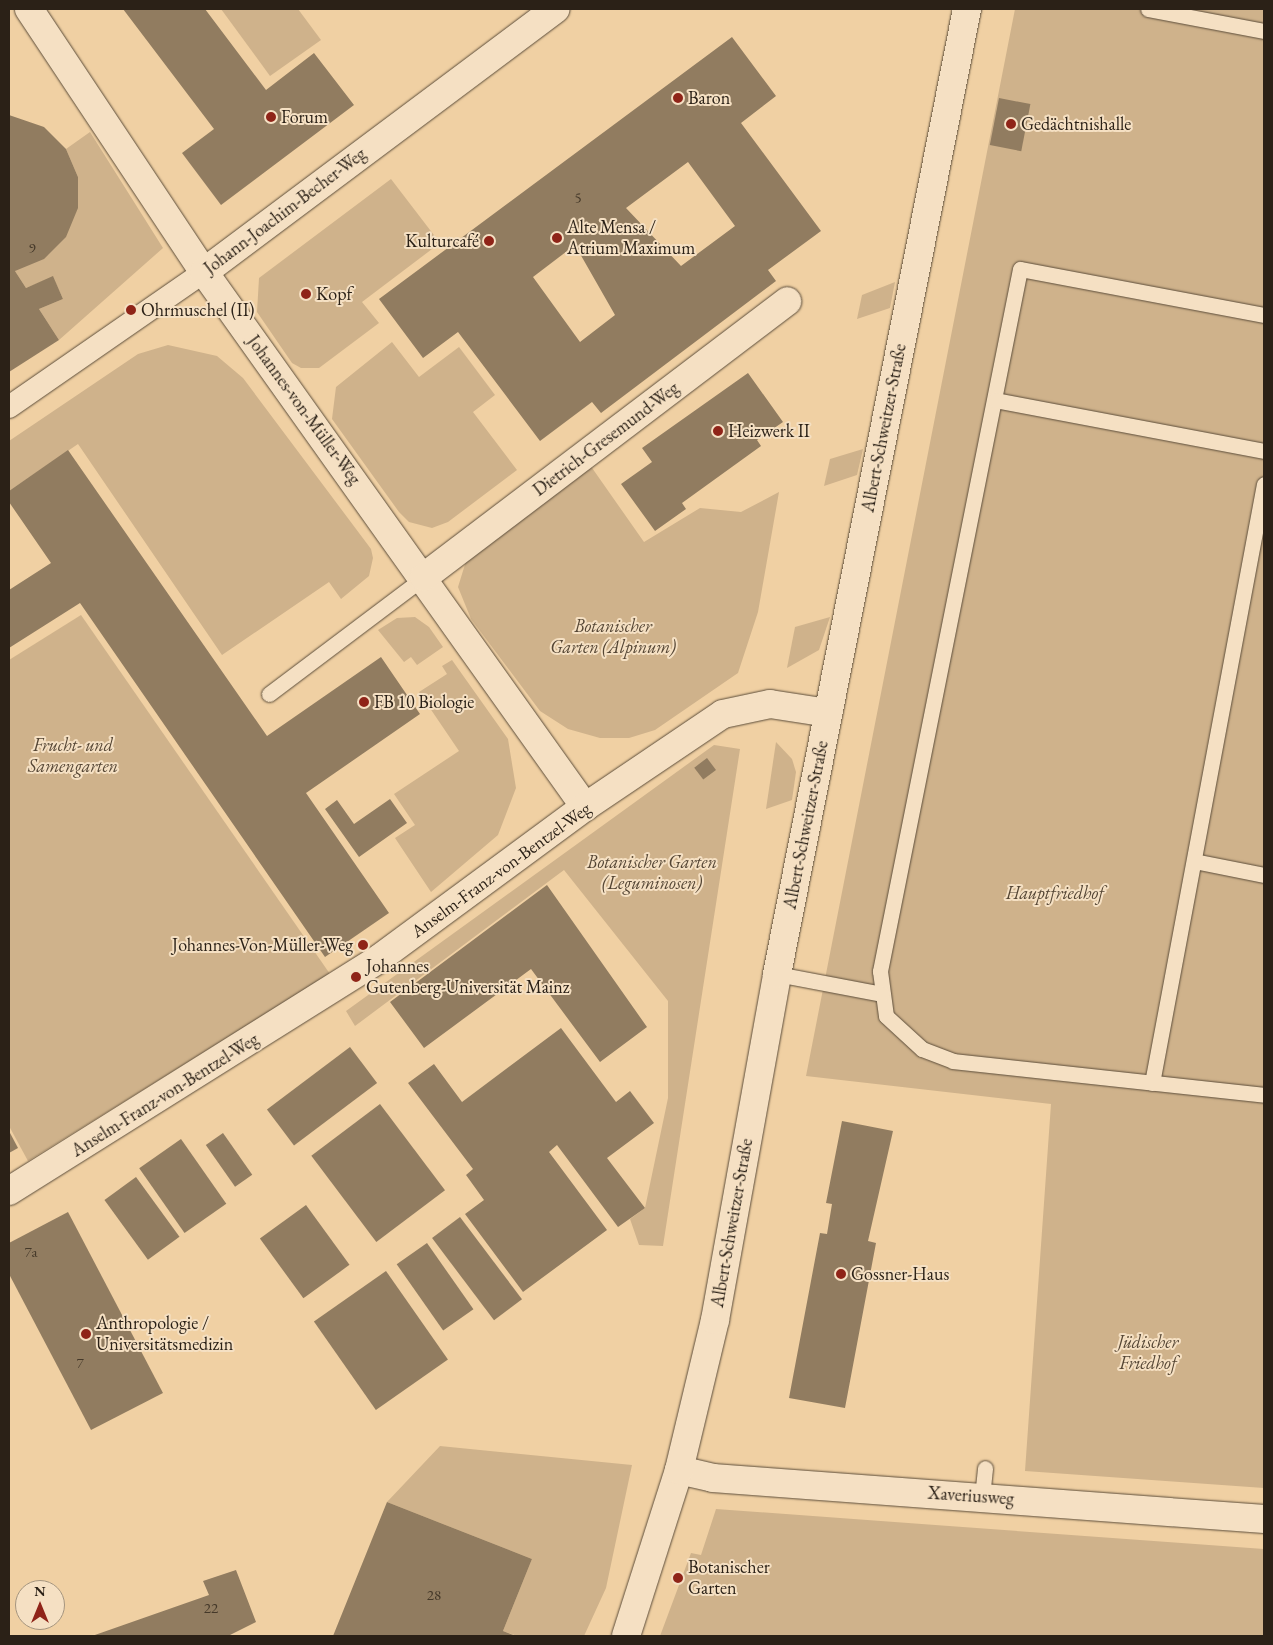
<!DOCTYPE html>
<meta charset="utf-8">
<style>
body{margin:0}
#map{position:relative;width:1273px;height:1645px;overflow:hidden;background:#f0d0a3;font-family:"EB Garamond",serif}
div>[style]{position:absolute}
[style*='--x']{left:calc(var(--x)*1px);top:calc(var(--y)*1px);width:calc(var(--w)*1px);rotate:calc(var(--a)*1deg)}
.green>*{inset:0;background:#cfb28b}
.building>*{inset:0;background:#917c60;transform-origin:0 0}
.roads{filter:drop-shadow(0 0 1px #5c4d3a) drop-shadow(0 0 1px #5c4d3a)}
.service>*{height:15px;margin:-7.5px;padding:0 7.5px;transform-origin:7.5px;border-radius:7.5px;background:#f5e0c3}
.pedestrian>*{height:22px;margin:-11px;padding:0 11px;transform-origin:11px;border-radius:11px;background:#f5e0c3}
.minor>*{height:28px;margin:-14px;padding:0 14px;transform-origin:14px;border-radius:14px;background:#f5e0c3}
.tertiary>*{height:28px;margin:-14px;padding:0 14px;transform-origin:14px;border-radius:14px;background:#f5e0c3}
.dots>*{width:14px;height:14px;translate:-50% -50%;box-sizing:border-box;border:2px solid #f5e0c3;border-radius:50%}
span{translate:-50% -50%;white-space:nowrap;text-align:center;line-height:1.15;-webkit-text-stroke:4px #f5e0c3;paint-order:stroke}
.number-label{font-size:15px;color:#443829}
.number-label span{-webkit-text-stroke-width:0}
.poi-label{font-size:18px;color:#2b2117}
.left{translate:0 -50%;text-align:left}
.right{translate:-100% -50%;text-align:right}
.street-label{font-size:18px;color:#2b2117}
.park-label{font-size:18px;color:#544534;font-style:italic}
.frame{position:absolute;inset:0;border:10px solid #2b2117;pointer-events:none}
.north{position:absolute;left:15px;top:1580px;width:50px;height:50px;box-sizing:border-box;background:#f5e0c3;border:1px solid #a4947e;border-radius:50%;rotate:0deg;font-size:14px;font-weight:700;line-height:20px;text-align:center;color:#2b2117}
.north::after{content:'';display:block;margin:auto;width:18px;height:22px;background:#8f2418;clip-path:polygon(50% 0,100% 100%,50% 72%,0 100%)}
</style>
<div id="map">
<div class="green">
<i style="clip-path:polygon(221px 9px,298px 9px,321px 40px,270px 76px)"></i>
<i style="clip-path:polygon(1015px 9px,1264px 9px,1264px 1488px,1025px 1471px,1051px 1104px,806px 1076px)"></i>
<i style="clip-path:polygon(90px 132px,163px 248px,59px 340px,39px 309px,63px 299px,53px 277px,26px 288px,15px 271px,78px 177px,66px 149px)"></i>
<i style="clip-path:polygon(391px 179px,440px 243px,362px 302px,379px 323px,319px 368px,301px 368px,292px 363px,257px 312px,259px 278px)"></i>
<i style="clip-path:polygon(895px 282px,890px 308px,857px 319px,862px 295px)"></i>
<i style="clip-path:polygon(392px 342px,419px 377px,459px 347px,495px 395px,473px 412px,517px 470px,448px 522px,432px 528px,409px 522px,399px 512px,332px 419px,336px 387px)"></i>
<i style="clip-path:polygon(168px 345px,217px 356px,243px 378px,371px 549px,373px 558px,369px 576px,341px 599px,329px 582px,222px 655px,78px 444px,9px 491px,9px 441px,138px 354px)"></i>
<i style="clip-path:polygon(863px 449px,857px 475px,824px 486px,830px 459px)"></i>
<i style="clip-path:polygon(590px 465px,644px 542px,700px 508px,741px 512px,779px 492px,758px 612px,738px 673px,655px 730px,629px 738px,600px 738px,568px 729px,540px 711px,471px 619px,458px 587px,467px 558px)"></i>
<i style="clip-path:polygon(81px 615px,330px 974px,28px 1161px,9px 1126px,9px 660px)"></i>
<i style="clip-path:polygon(415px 617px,429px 627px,443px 647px,417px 665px,411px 657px,404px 662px,378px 630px,397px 618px)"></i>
<i style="clip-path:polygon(830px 617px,819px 650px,787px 668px,795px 627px)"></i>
<i style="clip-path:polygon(452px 660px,508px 739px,516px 788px,498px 835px,431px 892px,395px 838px,415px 825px,394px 794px,459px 751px,419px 692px,447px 674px,442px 666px)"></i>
<i style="clip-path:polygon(776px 742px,792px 759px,796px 772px,792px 800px,766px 809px)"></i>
<i style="clip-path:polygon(714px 745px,740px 749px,663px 1246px,639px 1245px,630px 1219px,645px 1208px,668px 1098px,668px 1001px,564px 870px,355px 1026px,346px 1011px)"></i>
<i style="clip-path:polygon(440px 1446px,632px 1465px,606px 1588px,584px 1636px,517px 1636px,503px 1631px,532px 1559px,387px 1502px)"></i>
<i style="clip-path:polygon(716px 1509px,1264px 1549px,1264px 1636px,660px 1636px,691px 1553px,701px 1555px)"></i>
</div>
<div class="building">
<i style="clip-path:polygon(123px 9px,205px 9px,266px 90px,314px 53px,354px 105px,221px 205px,182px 153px,214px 129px)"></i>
<i style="clip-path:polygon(evenodd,732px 37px,776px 96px,741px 123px,821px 231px,768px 270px,776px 281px,601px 413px,592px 402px,540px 441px,458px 332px,423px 358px,379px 299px,732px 37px,688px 162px,735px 226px,681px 266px,626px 208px,688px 162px,732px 37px,575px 245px,615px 315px,580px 342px,533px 277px,575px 245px)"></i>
<i style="left:999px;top:98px;width:32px;height:48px;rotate:11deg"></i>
<i style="clip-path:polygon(9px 115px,44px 127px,66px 149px,78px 177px,78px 208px,66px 237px,44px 259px,15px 271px,26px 288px,53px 276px,63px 299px,39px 309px,59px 340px,9px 372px)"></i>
<i style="clip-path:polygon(748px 373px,783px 422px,757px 440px,761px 446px,682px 503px,686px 509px,655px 531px,621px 484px,652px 462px,642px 448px)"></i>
<i style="clip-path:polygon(68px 450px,267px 736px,381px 657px,420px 714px,306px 793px,389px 913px,325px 957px,80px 603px,9px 648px,9px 590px,51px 563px,9px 502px,9px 491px)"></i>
<i style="left:707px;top:758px;width:15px;height:16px;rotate:53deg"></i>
<i style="clip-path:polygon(390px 799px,407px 823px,359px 857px,325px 809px,337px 800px,354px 824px)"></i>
<i style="clip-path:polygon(547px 885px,647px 1027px,600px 1062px,531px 969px,424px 1048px,390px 1002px)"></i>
<i style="clip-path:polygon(561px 1028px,616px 1102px,630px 1091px,654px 1123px,607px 1158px,645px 1208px,618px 1227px,557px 1145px,549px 1152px,607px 1230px,523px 1292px,465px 1214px,484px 1200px,466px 1175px,473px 1169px,408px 1083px,434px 1064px,462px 1102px)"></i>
<i style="left:350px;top:1047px;width:45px;height:104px;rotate:53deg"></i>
<i style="left:380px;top:1104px;width:108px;height:86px;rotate:53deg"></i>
<i style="clip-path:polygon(842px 1121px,893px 1131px,868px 1241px,876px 1243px,845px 1408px,789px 1398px,820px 1233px,827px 1234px,832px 1204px,826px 1203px)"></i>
<i style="clip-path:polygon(9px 1131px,18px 1148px,9px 1153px)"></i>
<i style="left:223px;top:1133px;width:51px;height:21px;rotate:55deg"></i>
<i style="left:181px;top:1139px;width:79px;height:51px;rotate:55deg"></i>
<i style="left:136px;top:1177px;width:74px;height:39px;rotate:54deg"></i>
<i style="left:306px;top:1205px;width:74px;height:57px;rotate:54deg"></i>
<i style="clip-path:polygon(68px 1212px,163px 1393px,91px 1430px,9px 1274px,9px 1243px)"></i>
<i style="left:460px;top:1217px;width:103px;height:35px;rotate:53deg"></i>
<i style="left:427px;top:1243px;width:81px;height:37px;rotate:55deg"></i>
<i style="left:386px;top:1271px;width:108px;height:88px;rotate:55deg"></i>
<i style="clip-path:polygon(387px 1502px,532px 1559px,503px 1631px,516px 1636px,333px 1636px)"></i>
<i style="clip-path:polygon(236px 1570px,256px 1622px,228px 1636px,92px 1636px,209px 1595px,203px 1581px)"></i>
</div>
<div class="roads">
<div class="service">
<i style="--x:1148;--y:9;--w:118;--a:10.7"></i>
<i style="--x:1264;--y:315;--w:248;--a:-169.3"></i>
<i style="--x:1020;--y:269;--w:716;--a:101.28"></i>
<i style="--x:880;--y:971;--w:45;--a:82.4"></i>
<i style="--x:886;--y:1016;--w:49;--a:42.5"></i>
<i style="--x:922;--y:1049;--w:33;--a:21"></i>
<i style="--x:953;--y:1061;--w:313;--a:6.2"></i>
<i style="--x:995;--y:400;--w:274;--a:10.7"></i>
<i style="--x:269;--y:694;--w:194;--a:-37"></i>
<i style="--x:1194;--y:861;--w:71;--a:11.3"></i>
<i style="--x:777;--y:974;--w:107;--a:10.8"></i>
<i style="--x:1152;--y:1083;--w:609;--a:-79.41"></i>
<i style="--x:982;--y:1497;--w:29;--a:-84"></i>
</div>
<div class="pedestrian">
<i style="--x:9;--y:407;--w:237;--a:-34.7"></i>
</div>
<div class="minor">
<i style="--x:29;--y:9;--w:316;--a:56.4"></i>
<i style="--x:204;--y:272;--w:657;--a:54.54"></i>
<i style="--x:204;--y:272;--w:439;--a:-36.8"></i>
<i style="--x:424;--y:577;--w:456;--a:-37.2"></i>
<i style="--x:9;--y:1191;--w:438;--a:-32.1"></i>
<i style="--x:380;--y:958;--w:255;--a:-36.4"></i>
<i style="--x:585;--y:807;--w:166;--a:-34"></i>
<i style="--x:723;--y:714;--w:48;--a:-12"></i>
<i style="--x:770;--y:704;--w:59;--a:8.8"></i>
<i style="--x:679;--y:1470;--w:35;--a:13"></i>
<i style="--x:713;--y:1478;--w:553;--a:4.26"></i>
</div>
<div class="tertiary">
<i style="--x:626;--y:1636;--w:174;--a:-72.3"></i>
<i style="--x:679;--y:1470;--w:154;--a:-76.5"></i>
<i style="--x:715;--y:1320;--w:352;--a:-79.8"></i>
<i style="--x:777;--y:974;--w:984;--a:-78.86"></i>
</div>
</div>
<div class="dots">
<i style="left:678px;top:98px;background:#8f2418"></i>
<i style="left:271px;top:117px;background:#8f2418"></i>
<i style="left:1011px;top:124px;background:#8f2418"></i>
<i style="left:557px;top:238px;background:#8f2418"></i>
<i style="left:489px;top:241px;background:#8f2418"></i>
<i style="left:306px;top:294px;background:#8f2418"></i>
<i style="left:131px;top:310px;background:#8f2418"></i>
<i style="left:718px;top:431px;background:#8f2418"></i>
<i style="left:364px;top:702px;background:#8f2418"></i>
<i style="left:363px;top:945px;background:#8f2418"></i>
<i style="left:356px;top:977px;background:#8f2418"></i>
<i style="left:841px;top:1274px;background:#8f2418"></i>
<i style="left:86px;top:1334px;background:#8f2418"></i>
<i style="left:678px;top:1578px;background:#8f2418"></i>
</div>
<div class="number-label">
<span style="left:578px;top:198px">5</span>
<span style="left:32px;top:248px">9</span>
<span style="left:31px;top:1252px">7a</span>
<span style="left:80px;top:1363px">7</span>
<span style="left:434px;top:1595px">28</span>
<span style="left:211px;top:1608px">22</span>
</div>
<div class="poi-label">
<span class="left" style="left:688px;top:98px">Baron</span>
<span class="left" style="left:281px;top:117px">Forum</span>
<span class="left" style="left:1021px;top:124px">Gedächtnishalle</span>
<span class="left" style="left:567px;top:238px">Alte Mensa /<br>Atrium Maximum</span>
<span class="right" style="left:479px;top:241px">Kulturcafé</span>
<span class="left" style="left:316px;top:294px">Kopf</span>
<span class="left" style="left:141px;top:310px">Ohrmuschel (II)</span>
<span class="left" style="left:728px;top:431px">Heizwerk II</span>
<span class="left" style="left:374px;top:702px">FB 10 Biologie</span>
<span class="right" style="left:353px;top:945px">Johannes-Von-Müller-Weg</span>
<span class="left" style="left:366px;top:977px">Johannes<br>Gutenberg-Universität Mainz</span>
<span class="left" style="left:851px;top:1274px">Gossner-Haus</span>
<span class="left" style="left:96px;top:1334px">Anthropologie /<br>Universitätsmedizin</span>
<span class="left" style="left:688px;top:1578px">Botanischer<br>Garten</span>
</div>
<div class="street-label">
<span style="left:285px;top:211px;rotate:-37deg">Johann-Joachim-Becher-Weg</span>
<span style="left:304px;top:410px;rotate:54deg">Johannes-von-Müller-Weg</span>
<span style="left:884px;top:428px;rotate:-79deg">Albert-Schweitzer-Straße</span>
<span style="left:606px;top:439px;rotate:-37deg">Dietrich-Gresemund-Weg</span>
<span style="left:806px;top:825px;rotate:-79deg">Albert-Schweitzer-Straße</span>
<span style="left:501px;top:870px;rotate:-36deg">Anselm-Franz-von-Bentzel-Weg</span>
<span style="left:165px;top:1095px;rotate:-32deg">Anselm-Franz-von-Bentzel-Weg</span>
<span style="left:732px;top:1223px;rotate:-80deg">Albert-Schweitzer-Straße</span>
<span style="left:971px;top:1496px;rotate:4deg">Xaveriusweg</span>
</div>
<div class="park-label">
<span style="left:613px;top:637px">Botanischer<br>Garten (Alpinum)</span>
<span style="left:73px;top:756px">Frucht- und<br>Samengarten</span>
<span style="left:652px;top:873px">Botanischer Garten<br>(Leguminosen)</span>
<span style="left:1055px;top:893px">Hauptfriedhof</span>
<span style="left:1148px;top:1353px">Jüdischer<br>Friedhof</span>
</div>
<div class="frame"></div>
<div class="north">N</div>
</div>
